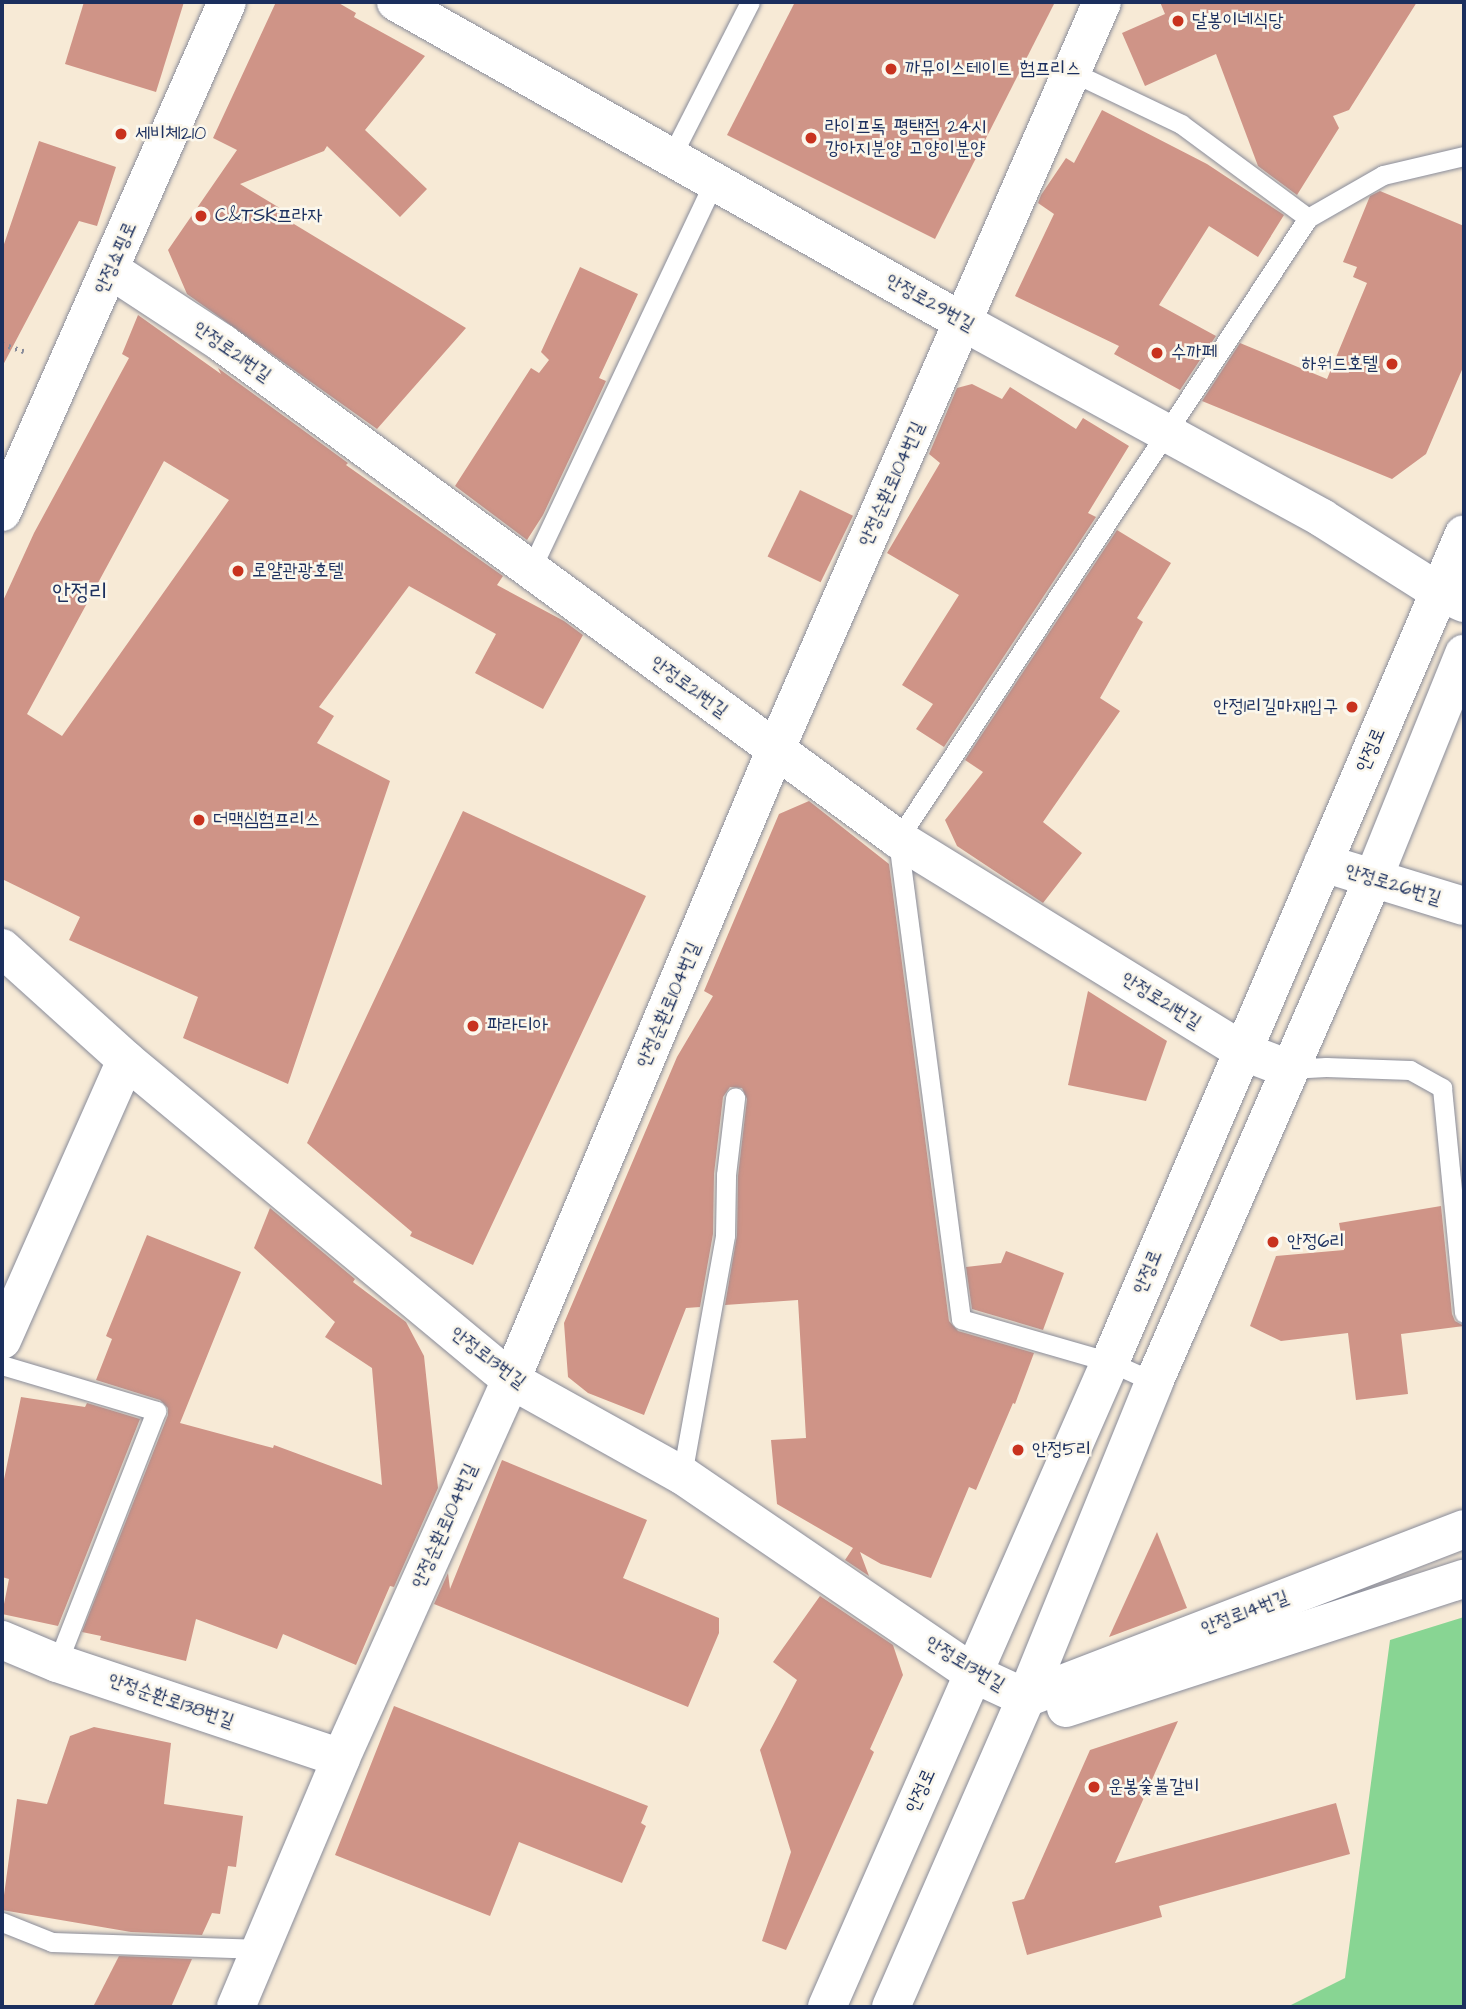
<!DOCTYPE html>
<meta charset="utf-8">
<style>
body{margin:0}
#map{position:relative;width:1466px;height:2009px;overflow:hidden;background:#f7ead6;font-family:"Architects Daughter","Poor Story",sans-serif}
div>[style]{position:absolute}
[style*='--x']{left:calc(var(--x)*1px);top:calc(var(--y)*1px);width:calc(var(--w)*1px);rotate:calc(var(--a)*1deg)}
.green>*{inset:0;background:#88d593}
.building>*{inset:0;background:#cf9487;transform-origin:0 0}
.path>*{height:4.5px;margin-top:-2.25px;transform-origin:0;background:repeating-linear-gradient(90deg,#898c9a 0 2px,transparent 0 7px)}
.roads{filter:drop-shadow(0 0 2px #898c9a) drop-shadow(0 0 2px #898c9a)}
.lane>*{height:19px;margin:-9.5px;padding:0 9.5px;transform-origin:9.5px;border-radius:9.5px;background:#fff}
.street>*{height:38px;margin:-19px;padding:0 19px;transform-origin:19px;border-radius:19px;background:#fff}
.secondary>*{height:38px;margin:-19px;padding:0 19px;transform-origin:19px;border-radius:19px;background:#fff}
.dots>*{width:19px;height:19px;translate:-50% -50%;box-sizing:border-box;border:4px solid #fbf7ec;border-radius:50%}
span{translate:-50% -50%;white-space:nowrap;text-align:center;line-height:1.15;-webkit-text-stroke:5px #fbf7ec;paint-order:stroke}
.poi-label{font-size:19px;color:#1b2f5e}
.left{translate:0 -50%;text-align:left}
.right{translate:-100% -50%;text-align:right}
.street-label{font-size:19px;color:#1b2f5e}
.quarter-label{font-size:23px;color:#1b2f5e}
.frame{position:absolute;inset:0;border:4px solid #1b2f5e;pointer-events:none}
</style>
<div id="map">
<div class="green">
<i style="clip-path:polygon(1464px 1617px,1464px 2007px,1287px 2007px,1345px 1978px,1390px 1640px)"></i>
</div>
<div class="building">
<i style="clip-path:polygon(84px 2px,184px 2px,156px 92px,65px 64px)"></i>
<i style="clip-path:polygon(276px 2px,337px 2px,356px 13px,354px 17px,425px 56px,365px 130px,427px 189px,400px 217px,327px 146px,324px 151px,240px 184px,288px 213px,284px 218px,466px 328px,377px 429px,187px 294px,168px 250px,237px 150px,213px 138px)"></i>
<i style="clip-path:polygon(795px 2px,1055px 2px,935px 239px,727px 135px)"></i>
<i style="clip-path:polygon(1160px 2px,1417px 2px,1349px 110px,1333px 116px,1339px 128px,1297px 195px,1258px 166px,1216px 54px,1145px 86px,1122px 33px,1165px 14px)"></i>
<i style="clip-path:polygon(1102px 110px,1207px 164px,1284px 215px,1258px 257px,1209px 226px,1159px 305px,1216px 336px,1180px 390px,1114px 354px,1119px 346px,1015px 296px,1054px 214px,1038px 203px,1041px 195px,1066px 158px,1074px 163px)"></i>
<i style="clip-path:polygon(39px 141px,116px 167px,97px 226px,79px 221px,2px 367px,2px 250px)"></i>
<i style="clip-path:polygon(1380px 191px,1464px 226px,1464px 365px,1426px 454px,1392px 479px,1202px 401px,1240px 343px,1327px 379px,1367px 283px,1353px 277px,1357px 267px,1343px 262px,1370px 196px)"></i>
<i style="clip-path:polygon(580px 267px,638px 294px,599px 378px,606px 381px,599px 396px,543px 515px,527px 540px,455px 486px,531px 368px,539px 373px,549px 360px,541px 352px)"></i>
<i style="clip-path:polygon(evenodd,138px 315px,221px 374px,218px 368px,348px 463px,346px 465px,503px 576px,497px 585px,564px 621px,583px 635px,543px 709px,475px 673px,496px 634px,409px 586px,319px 707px,334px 716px,317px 743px,390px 781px,288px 1084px,183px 1038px,198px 997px,69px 940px,80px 917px,2px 879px,2px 603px,34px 533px,129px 358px,122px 354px,138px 315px,164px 461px,229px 500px,62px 736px,27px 714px,164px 461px)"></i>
<i style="clip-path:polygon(972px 384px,1002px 399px,1010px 387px,1076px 429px,1083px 418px,1129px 446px,1088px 513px,1096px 517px,944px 747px,916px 729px,933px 704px,902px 685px,959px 595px,887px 553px,940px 463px,929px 454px,957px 388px)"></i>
<i style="left:800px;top:490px;width:59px;height:74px;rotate:26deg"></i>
<i style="clip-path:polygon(1117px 530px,1171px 563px,1137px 618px,1143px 622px,1100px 698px,1120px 711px,1043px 822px,1082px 853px,1043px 903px,957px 846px,945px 820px,983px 772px,965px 760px)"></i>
<i style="clip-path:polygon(809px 801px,889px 864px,949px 1321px,958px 1331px,1034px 1353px,1015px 1404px,1013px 1403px,976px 1490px,969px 1487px,931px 1578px,881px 1564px,860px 1552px,869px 1576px,845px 1560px,853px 1548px,777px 1504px,771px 1440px,806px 1438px,798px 1300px,725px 1305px,737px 1235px,738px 1176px,747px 1099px,742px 1088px,730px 1087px,723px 1097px,714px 1174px,713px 1234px,700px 1307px,686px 1308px,644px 1415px,588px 1393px,568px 1377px,564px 1323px,677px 1057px,713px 996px,704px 991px,779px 814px)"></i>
<i style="clip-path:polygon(463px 811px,646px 896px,473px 1265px,410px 1236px,412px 1232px,307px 1143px)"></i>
<i style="clip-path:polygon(1088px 991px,1167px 1041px,1146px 1101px,1068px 1085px)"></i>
<i style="clip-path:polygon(1441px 1206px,1452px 1314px,1455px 1321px,1464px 1326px,1401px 1334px,1408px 1394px,1356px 1400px,1348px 1333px,1281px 1341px,1250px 1326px,1276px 1256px,1344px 1250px,1339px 1223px)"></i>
<i style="clip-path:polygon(270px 1208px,355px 1279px,353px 1282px,406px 1322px,424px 1356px,438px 1488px,394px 1587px,390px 1586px,356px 1665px,283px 1634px,277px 1649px,196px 1619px,186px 1661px,100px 1640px,101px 1636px,82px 1632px,168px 1415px,168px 1408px,160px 1400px,96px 1380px,112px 1339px,106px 1336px,147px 1235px,241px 1272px,180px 1423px,273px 1448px,274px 1445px,382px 1485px,372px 1368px,325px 1337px,335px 1322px,254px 1248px)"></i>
<i style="clip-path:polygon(1006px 1251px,1064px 1273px,1043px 1330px,972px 1309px,966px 1267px,1001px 1263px)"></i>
<i style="clip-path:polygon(21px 1397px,85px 1407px,87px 1403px,140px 1419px,58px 1626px,2px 1614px,9px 1579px,2px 1577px,2px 1489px)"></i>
<i style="clip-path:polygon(502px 1460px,647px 1520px,623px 1578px,719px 1618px,719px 1633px,688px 1707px,434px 1604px,448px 1573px,450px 1589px)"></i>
<i style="clip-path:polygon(1157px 1532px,1187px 1608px,1109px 1637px)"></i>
<i style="clip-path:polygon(820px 1596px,893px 1645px,903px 1675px,870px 1749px,874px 1752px,786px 1950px,762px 1941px,791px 1852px,760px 1750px,797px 1680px,773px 1662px)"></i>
<i style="clip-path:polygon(394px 1706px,648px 1806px,641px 1823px,646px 1826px,622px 1883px,519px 1842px,490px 1916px,335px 1855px)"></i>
<i style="clip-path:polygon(1178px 1721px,1115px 1863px,1336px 1803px,1350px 1854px,1159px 1906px,1162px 1917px,1027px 1955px,1012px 1902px,1024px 1899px,1090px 1750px)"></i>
<i style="clip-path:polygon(94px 1727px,171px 1743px,164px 1804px,243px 1816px,236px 1867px,228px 1866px,220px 1914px,212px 1913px,202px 1935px,131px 1932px,2px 1910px,17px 1799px,47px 1804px,70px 1736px)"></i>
<i style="clip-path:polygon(119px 1956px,192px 1959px,171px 2007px,93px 2007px)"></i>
</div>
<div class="path">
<i style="--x:2;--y:344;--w:23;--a:18"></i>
</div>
<div class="roads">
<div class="lane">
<i style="--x:1072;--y:72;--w:121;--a:25.5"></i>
<i style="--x:1181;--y:124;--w:158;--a:36.5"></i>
<i style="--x:671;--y:157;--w:174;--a:-63"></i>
<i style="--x:530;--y:571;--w:430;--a:-64.7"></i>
<i style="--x:1289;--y:1069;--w:37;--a:-3"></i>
<i style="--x:1326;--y:1067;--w:84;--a:2"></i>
<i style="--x:1410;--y:1070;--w:37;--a:29"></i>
<i style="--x:1442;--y:1088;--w:226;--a:84.4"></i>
<i style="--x:2;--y:1365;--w:161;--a:16.6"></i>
<i style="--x:156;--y:1411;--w:271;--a:111.4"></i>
<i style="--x:1154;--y:1382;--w:48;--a:-155.6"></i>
<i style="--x:1110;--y:1362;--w:155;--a:-163.9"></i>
<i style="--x:961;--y:1319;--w:484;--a:-97.5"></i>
<i style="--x:898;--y:839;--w:744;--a:-56.57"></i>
<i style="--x:1308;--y:218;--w:86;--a:-29.8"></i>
<i style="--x:1383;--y:175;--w:83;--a:-13.2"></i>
<i style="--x:682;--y:1475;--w:244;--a:-79.8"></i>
<i style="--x:725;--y:1235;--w:60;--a:-89"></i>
<i style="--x:726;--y:1175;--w:78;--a:-83.3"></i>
<i style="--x:2;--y:1922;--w:54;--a:21.8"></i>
<i style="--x:52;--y:1942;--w:210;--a:1.9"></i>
</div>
<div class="street">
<i style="--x:111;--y:270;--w:133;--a:33.3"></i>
<i style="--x:222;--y:343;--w:838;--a:36.27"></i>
<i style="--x:898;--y:839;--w:404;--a:31.6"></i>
<i style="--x:1242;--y:1051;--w:50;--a:21"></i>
<i style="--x:2;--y:512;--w:557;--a:-66.19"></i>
<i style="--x:1323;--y:863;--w:147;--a:17"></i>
<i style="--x:2;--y:948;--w:167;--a:42.1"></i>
<i style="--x:126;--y:1060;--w:501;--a:39.73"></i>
<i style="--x:511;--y:1380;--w:196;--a:29.1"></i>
<i style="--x:682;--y:1475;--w:351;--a:34.3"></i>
<i style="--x:972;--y:1673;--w:60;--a:24.8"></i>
<i style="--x:1026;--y:1698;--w:469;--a:-21.1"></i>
<i style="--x:2;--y:1340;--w:306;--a:-66.1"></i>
<i style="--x:2;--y:1640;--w:60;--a:22.7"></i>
<i style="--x:57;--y:1663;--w:299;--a:18.5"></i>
<i style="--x:1066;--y:1708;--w:418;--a:-18"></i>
<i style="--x:236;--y:2007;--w:270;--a:-67.1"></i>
<i style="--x:341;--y:1758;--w:414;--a:-65.8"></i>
<i style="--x:511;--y:1380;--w:682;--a:-67.23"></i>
<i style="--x:775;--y:751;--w:817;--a:-66.41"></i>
</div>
<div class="secondary">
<i style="--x:396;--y:2;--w:651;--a:29.44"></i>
<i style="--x:963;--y:322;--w:409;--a:28.6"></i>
<i style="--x:1322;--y:518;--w:138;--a:32.3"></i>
<i style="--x:1439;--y:592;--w:27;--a:24"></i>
<i style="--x:827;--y:2007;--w:704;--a:-66.31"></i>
<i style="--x:1110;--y:1362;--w:900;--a:-66.85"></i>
<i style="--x:891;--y:2007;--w:337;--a:-66.4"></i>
<i style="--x:1026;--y:1698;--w:341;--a:-67.9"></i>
<i style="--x:1154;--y:1382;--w:549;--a:-66.47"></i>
<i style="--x:1373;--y:879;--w:243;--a:-68"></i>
</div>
</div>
<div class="dots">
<i style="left:1178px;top:21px;background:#c8321e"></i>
<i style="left:891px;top:69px;background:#c8321e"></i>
<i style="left:121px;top:134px;background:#c8321e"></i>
<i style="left:811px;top:138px;background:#c8321e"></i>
<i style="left:201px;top:216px;background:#c8321e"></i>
<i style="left:1157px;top:353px;background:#c8321e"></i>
<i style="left:1392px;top:364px;background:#c8321e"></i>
<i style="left:238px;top:571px;background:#c8321e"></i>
<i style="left:1352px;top:707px;background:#c8321e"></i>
<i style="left:199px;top:820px;background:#c8321e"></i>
<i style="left:473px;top:1026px;background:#c8321e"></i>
<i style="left:1273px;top:1242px;background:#c8321e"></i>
<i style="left:1018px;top:1450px;background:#c8321e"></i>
<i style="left:1094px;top:1787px;background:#c8321e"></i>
</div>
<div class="poi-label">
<span class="left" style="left:1192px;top:21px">달봉이네식당</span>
<span class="left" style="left:905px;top:69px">까뮤이스테이트 험프리스</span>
<span class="left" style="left:825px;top:138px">라이프독 평택점 24시<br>강아지분양 고양이분양</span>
<span class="left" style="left:135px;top:134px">세비체210</span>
<span class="left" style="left:215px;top:216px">C&amp;TSK프라자</span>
<span class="left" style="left:1171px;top:353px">수까페</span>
<span class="right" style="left:1378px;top:364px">하워드호텔</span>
<span class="left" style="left:252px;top:571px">로얄관광호텔</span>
<span class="right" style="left:1338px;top:707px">안정1리길마재입구</span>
<span class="left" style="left:213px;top:820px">더맥심험프리스</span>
<span class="left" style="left:487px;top:1026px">파라디아</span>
<span class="left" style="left:1287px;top:1242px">안정6리</span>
<span class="left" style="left:1032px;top:1450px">안정5리</span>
<span class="left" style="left:1108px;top:1787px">운봉숯불갈비</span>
</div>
<div class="street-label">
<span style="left:116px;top:258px;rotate:-66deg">안정쇼핑로</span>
<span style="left:930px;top:303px;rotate:29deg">안정로29번길</span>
<span style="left:232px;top:352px;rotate:35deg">안정로21번길</span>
<span style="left:892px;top:484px;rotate:-66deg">안정순환로104번길</span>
<span style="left:689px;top:687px;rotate:36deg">안정로21번길</span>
<span style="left:1371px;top:750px;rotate:-67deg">안정로</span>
<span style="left:1393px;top:885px;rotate:17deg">안정로26번길</span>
<span style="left:1161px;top:1001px;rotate:32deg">안정로21번길</span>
<span style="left:669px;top:1005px;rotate:-67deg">안정순환로104번길</span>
<span style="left:1148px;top:1272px;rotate:-67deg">안정로</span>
<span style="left:488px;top:1358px;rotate:37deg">안정로13번길</span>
<span style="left:445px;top:1526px;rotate:-66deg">안정순환로104번길</span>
<span style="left:1245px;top:1613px;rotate:-21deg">안정로14번길</span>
<span style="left:965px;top:1664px;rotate:31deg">안정로13번길</span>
<span style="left:171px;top:1701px;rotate:19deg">안정순환로138번길</span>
<span style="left:921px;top:1791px;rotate:-66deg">안정로</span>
</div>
<div class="quarter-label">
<span style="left:80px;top:592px">안정리</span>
</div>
<div class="frame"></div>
</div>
